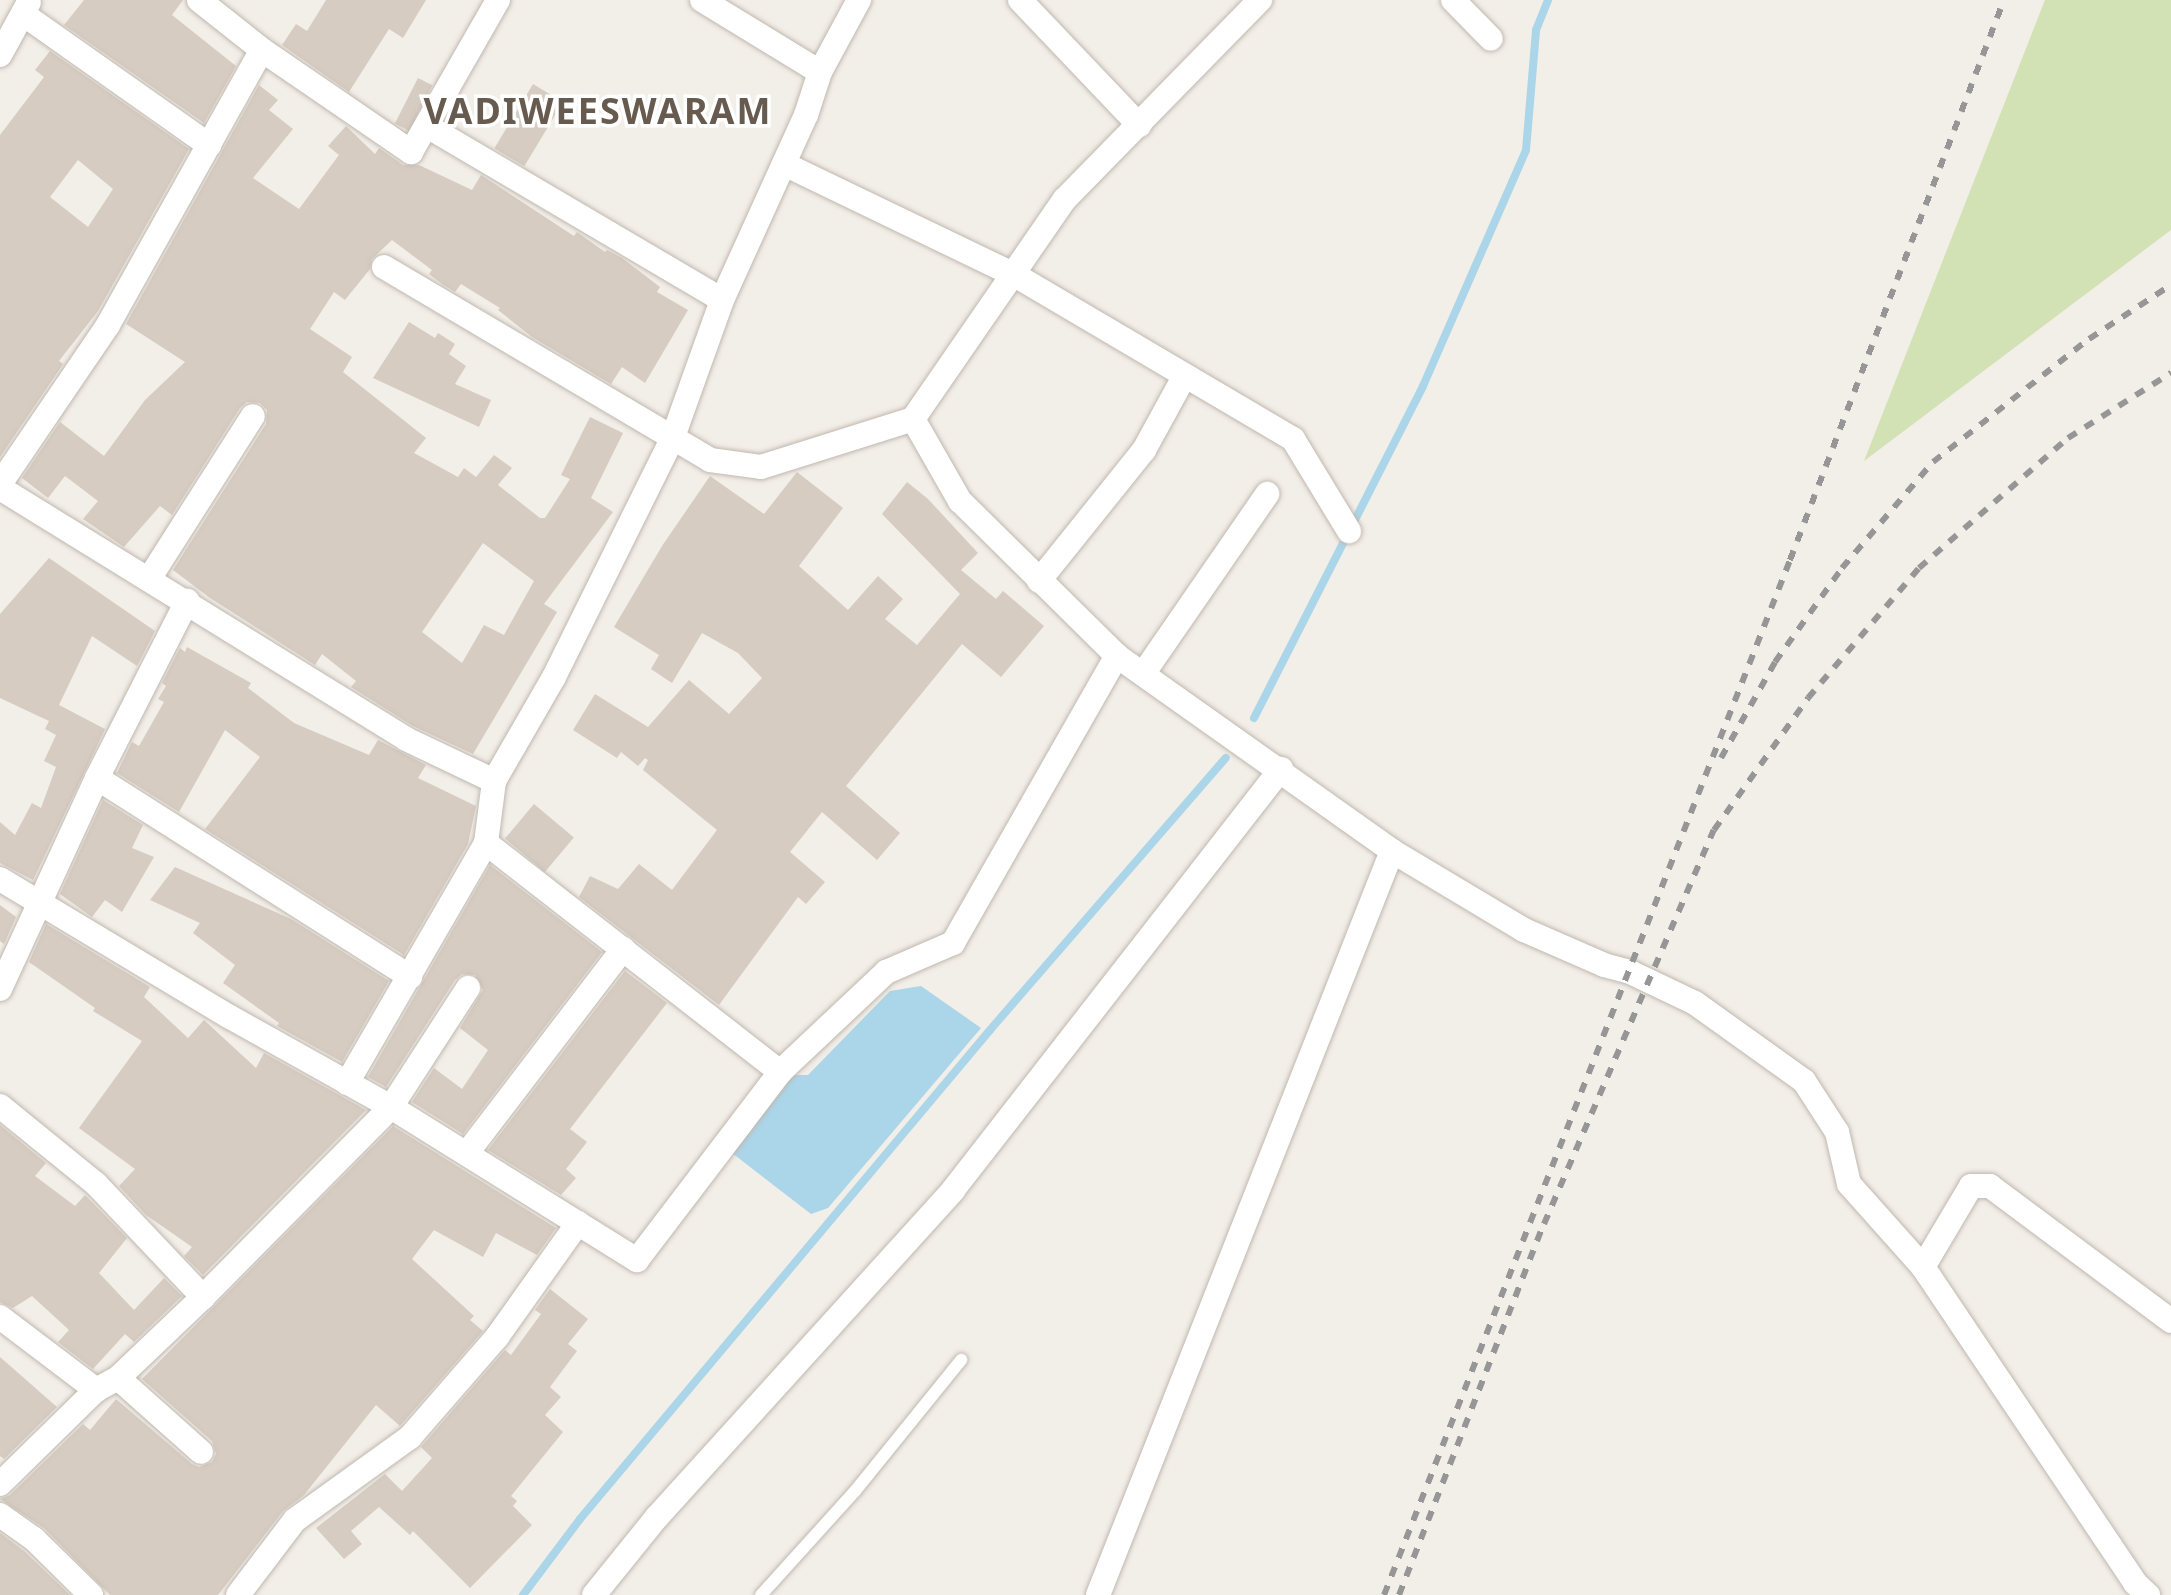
<!DOCTYPE html>
<style>
body{margin:0}
#map{position:relative;width:2171px;height:1595px;overflow:hidden;background:#f2eee8;font-family:"Noto Sans",sans-serif}
div>[style]{position:absolute}
[style*='--x']{left:calc(var(--x)*1px);top:calc(var(--y)*1px);width:calc(var(--w)*1px);rotate:calc(var(--a)*1deg)}
.green>*{inset:0;background:#d2e2b5}
.water>*{inset:0;background:#abd5e9}
.stream>*{height:8px;margin:-4px;padding:0 4px;transform-origin:4px;border-radius:4px;background:#abd5e9}
.building>*{inset:0;background:#d6ccc2;transform-origin:0 0}
.roads{filter:drop-shadow(0 0 2px #c0b8af) drop-shadow(0 0 2px #c0b8af)}
.service>*{height:12px;margin:-6px;padding:0 6px;transform-origin:6px;border-radius:6px;background:#fff}
.minor>*{height:24px;margin:-12px;padding:0 12px;transform-origin:12px;border-radius:12px;background:#fff}
.rail>*{height:6px;margin-top:-3px;transform-origin:0;background:repeating-linear-gradient(90deg,#969696 0 10px,transparent 0 20px)}
span{translate:-50% -50%;white-space:nowrap;text-align:center;line-height:1.15;-webkit-text-stroke:7px #fff;paint-order:stroke}
.district-label{font-size:36px;color:#675b50;font-weight:700;letter-spacing:2px}
</style>
<div id="map">
<div class="green">
<i style="clip-path:polygon(2045px 0,2171px 0,2171px 230px,1864px 461px)"></i>
</div>
<div class="water">
<i style="clip-path:polygon(921px 986px,981px 1028px,828px 1208px,811px 1214px,732px 1153px,791px 1075px,808px 1075px,890px 991px)"></i>
</div>
<div class="stream">
<i style="--x:1254;--y:718;--w:373;--a:-63"></i>
<i style="--x:1423;--y:386;--w:257;--a:-66.4"></i>
<i style="--x:1526;--y:150;--w:120;--a:-85.2"></i>
<i style="--x:1536;--y:30;--w:32;--a:-68"></i>
<i style="--x:523;--y:1595;--w:95;--a:-53.1"></i>
<i style="--x:580;--y:1519;--w:638;--a:-50.02"></i>
<i style="--x:990;--y:1030;--w:360;--a:-49.1"></i>
</div>
<div class="building">
<i style="clip-path:polygon(84px 0,183px 0,172px 15px,236px 66px,204px 123px,64px 25px)"></i>
<i style="clip-path:polygon(326px 0,426px 0,403px 38px,389px 29px,349px 92px,282px 45px,296px 24px,307px 31px)"></i>
<i style="clip-path:polygon(evenodd,50px 51px,189px 149px,98px 311px,59px 361px,63px 364px,0 457px,0 135px,44px 77px,35px 70px,50px 51px,78px 160px,113px 189px,88px 227px,50px 197px,78px 160px)"></i>
<i style="left:418px;top:78px;width:16px;height:51px;rotate:27deg"></i>
<i style="left:533px;top:84px;width:35px;height:75px;rotate:31deg"></i>
<i style="clip-path:polygon(evenodd,259px 85px,278px 100px,269px 110px,293px 129px,253px 178px,299px 209px,339px 155px,328px 146px,346px 126px,375px 154px,379px 148px,403px 165px,419px 165px,472px 190px,481px 175px,574px 236px,577px 232px,605px 252px,607px 250px,622px 258px,660px 287px,657px 292px,688px 310px,645px 383px,622px 367px,611px 384px,532px 337px,498px 310px,500px 308px,461px 284px,455px 292px,442px 284px,429px 274px,432px 270px,392px 240px,372px 259px,370px 269px,345px 300px,334px 292px,310px 329px,352px 357px,343px 372px,426px 438px,414px 453px,458px 477px,464px 468px,476px 477px,494px 455px,512px 468px,498px 485px,540px 518px,545px 518px,570px 479px,561px 475px,590px 417px,623px 433px,591px 498px,613px 512px,544px 604px,557px 612px,473px 754px,413px 726px,351px 687px,356px 681px,322px 654px,315px 665px,210px 598px,173px 570px,266px 424px,267px 410px,260px 403px,247px 402px,240px 408px,172px 515px,160px 506px,124px 547px,83px 519px,98px 501px,65px 476px,48px 498px,22px 478px,60px 422px,104px 456px,145px 400px,185px 362px,126px 324px,259px 85px,483px 543px,534px 581px,504px 635px,484px 625px,462px 663px,422px 632px,483px 543px)"></i>
<i style="clip-path:polygon(409px 322px,435px 338px,438px 333px,455px 344px,449px 354px,466px 366px,455px 384px,491px 400px,479px 427px,373px 378px)"></i>
<i style="clip-path:polygon(797px 472px,843px 508px,799px 566px,848px 610px,878px 576px,903px 599px,885px 619px,917px 645px,960px 594px,882px 514px,907px 482px,928px 499px,978px 553px,961px 570px,996px 599px,1003px 591px,1044px 626px,1001px 677px,962px 644px,846px 786px,900px 833px,877px 860px,822px 812px,790px 852px,825px 882px,806px 904px,798px 897px,719px 1005px,579px 897px,590px 876px,618px 889px,639px 864px,672px 890px,717px 830px,643px 770px,648px 760px,645px 758px,638px 766px,621px 752px,617px 758px,573px 730px,595px 694px,648px 727px,689px 680px,729px 714px,762px 678px,738px 653px,702px 633px,672px 683px,651px 669px,659px 655px,614px 627px,662px 546px,710px 476px,764px 514px)"></i>
<i style="clip-path:polygon(49px 558px,155px 631px,137px 666px,92px 636px,59px 705px,105px 729px,33px 880px,0 863px,0 822px,15px 835px,32px 803px,41px 808px,56px 767px,44px 761px,56px 735px,45px 729px,49px 721px,0 698px,0 614px)"></i>
<i style="clip-path:polygon(187px 647px,251px 683px,248px 688px,294px 723px,369px 755px,378px 740px,426px 765px,418px 778px,476px 806px,468px 844px,404px 955px,205px 829px,260px 757px,225px 730px,179px 812px,117px 773px,132px 742px,139px 746px,164px 702px,158px 699px,166px 686px,162px 683px,180px 648px,185px 652px)"></i>
<i style="clip-path:polygon(103px 800px,143px 825px,132px 848px,154px 857px,122px 912px,105px 900px,92px 917px,60px 894px)"></i>
<i style="left:534px;top:804px;width:52px;height:45px;rotate:40deg"></i>
<i style="clip-path:polygon(490px 865px,602px 952px,463px 1134px,412px 1102px,434px 1068px,462px 1089px,488px 1050px,460px 1028px,483px 990px,475px 975px,462px 974px,455px 980px,386px 1087px,368px 1077px)"></i>
<i style="clip-path:polygon(175px 867px,291px 919px,389px 981px,342px 1062px,277px 1026px,279px 1023px,223px 983px,235px 965px,193px 933px,200px 923px,150px 900px)"></i>
<i style="clip-path:polygon(0 905px,16px 917px,4px 944px,0 941px)"></i>
<i style="clip-path:polygon(46px 924px,150px 987px,144px 997px,188px 1038px,204px 1020px,256px 1068px,264px 1053px,366px 1110px,203px 1275px,184px 1256px,192px 1247px,146px 1215px,119px 1186px,135px 1169px,79px 1128px,142px 1041px,93px 1011px,95px 1008px,29px 962px)"></i>
<i style="clip-path:polygon(625px 971px,667px 1003px,570px 1129px,587px 1142px,566px 1169px,576px 1178px,561px 1195px,488px 1150px)"></i>
<i style="clip-path:polygon(0 1125px,46px 1163px,35px 1176px,75px 1206px,85px 1195px,127px 1238px,99px 1273px,134px 1310px,164px 1278px,182px 1296px,134px 1342px,125px 1334px,93px 1369px,58px 1342px,69px 1330px,32px 1296px,13px 1308px,0 1302px)"></i>
<i style="clip-path:polygon(393px 1126px,556px 1228px,537px 1255px,496px 1233px,483px 1257px,434px 1230px,412px 1259px,474px 1316px,470px 1320px,483px 1331px,400px 1426px,376px 1405px,304px 1495px,283px 1511px,218px 1595px,110px 1595px,44px 1528px,0 1499px,10px 1495px,83px 1424px,90px 1430px,116px 1399px,192px 1464px,199px 1467px,212px 1462px,216px 1454px,212px 1441px,142px 1379px)"></i>
<i style="clip-path:polygon(550px 1289px,588px 1319px,568px 1344px,577px 1351px,550px 1387px,561px 1397px,545px 1415px,563px 1432px,511px 1496px,517px 1501px,513px 1506px,532px 1525px,470px 1588px,413px 1531px,410px 1535px,379px 1507px,351px 1531px,362px 1544px,344px 1559px,316px 1528px,385px 1474px,402px 1491px,432px 1458px,421px 1447px,505px 1350px,511px 1355px,541px 1314px,535px 1310px)"></i>
<i style="clip-path:polygon(0 1357px,57px 1407px,4px 1459px,0 1456px)"></i>
<i style="clip-path:polygon(0 1533px,24px 1551px,70px 1595px,0 1595px)"></i>
</div>
<div class="roads">
<div class="service">
<i style="--x:761;--y:1595;--w:140;--a:-47.9"></i>
<i style="--x:855;--y:1491;--w:169;--a:-51"></i>
</div>
<div class="minor">
<i style="--x:199;--y:0;--w:80;--a:38.4"></i>
<i style="--x:702;--y:0;--w:138;--a:31.4"></i>
<i style="--x:1020;--y:0;--w:173;--a:46.4"></i>
<i style="--x:1453;--y:0;--w:54;--a:45.7"></i>
<i style="--x:23;--y:14;--w:228;--a:35.2"></i>
<i style="--x:0;--y:55;--w:60;--a:-61.3"></i>
<i style="--x:427;--y:126;--w:342;--a:30.5"></i>
<i style="--x:784;--y:164;--w:254;--a:25.7"></i>
<i style="--x:1013;--y:274;--w:325;--a:30.5"></i>
<i style="--x:1293;--y:439;--w:108;--a:58.7"></i>
<i style="--x:384;--y:267;--w:379;--a:30.6"></i>
<i style="--x:710;--y:460;--w:51;--a:7.8"></i>
<i style="--x:761;--y:467;--w:159;--a:-17.5"></i>
<i style="--x:913;--y:419;--w:95;--a:60.2"></i>
<i style="--x:960;--y:501;--w:221;--a:44.6"></i>
<i style="--x:1117;--y:656;--w:337;--a:35.3"></i>
<i style="--x:1392;--y:851;--w:154;--a:30.9"></i>
<i style="--x:1524;--y:930;--w:87;--a:23.6"></i>
<i style="--x:1604;--y:965;--w:27;--a:15"></i>
<i style="--x:1630;--y:972;--w:72;--a:25.5"></i>
<i style="--x:1695;--y:1003;--w:134;--a:35.6"></i>
<i style="--x:1804;--y:1081;--w:61;--a:57.1"></i>
<i style="--x:1837;--y:1132;--w:53;--a:77"></i>
<i style="--x:1849;--y:1184;--w:111;--a:48.3"></i>
<i style="--x:1923;--y:1267;--w:381;--a:56.1"></i>
<i style="--x:2135;--y:1583;--w:18;--a:43"></i>
<i style="--x:913;--y:419;--w:267;--a:-55.4"></i>
<i style="--x:1065;--y:199;--w:279;--a:-45.6"></i>
<i style="--x:0;--y:484;--w:192;--a:-55.8"></i>
<i style="--x:108;--y:325;--w:315;--a:-60.8"></i>
<i style="--x:262;--y:50;--w:181;--a:34.4"></i>
<i style="--x:411;--y:152;--w:175;--a:-60.2"></i>
<i style="--x:0;--y:488;--w:477;--a:31.7"></i>
<i style="--x:406;--y:739;--w:98;--a:25.5"></i>
<i style="--x:494;--y:781;--w:120;--a:-60"></i>
<i style="--x:554;--y:677;--w:268;--a:-63.6"></i>
<i style="--x:673;--y:437;--w:145;--a:-70.3"></i>
<i style="--x:722;--y:300;--w:203;--a:-65.6"></i>
<i style="--x:806;--y:115;--w:45;--a:-72"></i>
<i style="--x:820;--y:72;--w:82;--a:-61.6"></i>
<i style="--x:149;--y:579;--w:193;--a:-57.5"></i>
<i style="--x:1039;--y:581;--w:168;--a:-51.3"></i>
<i style="--x:1144;--y:450;--w:85;--a:-61.3"></i>
<i style="--x:1143;--y:674;--w:219;--a:-55.4"></i>
<i style="--x:97;--y:778;--w:371;--a:32.4"></i>
<i style="--x:486;--y:843;--w:373;--a:37.9"></i>
<i style="--x:780;--y:1072;--w:146;--a:-43.3"></i>
<i style="--x:886;--y:972;--w:73;--a:-23.4"></i>
<i style="--x:953;--y:943;--w:331;--a:-60.3"></i>
<i style="--x:0;--y:879;--w:268;--a:31"></i>
<i style="--x:230;--y:1017;--w:184;--a:29.2"></i>
<i style="--x:391;--y:1107;--w:290;--a:31.9"></i>
<i style="--x:637;--y:1260;--w:236;--a:-52.7"></i>
<i style="--x:0;--y:989;--w:232;--a:-65.3"></i>
<i style="--x:97;--y:778;--w:199;--a:-63"></i>
<i style="--x:347;--y:1083;--w:277;--a:-59.9"></i>
<i style="--x:486;--y:843;--w:63;--a:-82.6"></i>
<i style="--x:0;--y:1106;--w:124;--a:39.1"></i>
<i style="--x:96;--y:1184;--w:156;--a:46.6"></i>
<i style="--x:467;--y:1153;--w:257;--a:-52.6"></i>
<i style="--x:1923;--y:1267;--w:94;--a:-59.3"></i>
<i style="--x:1971;--y:1186;--w:19;--a:0"></i>
<i style="--x:1990;--y:1186;--w:226;--a:36.7"></i>
<i style="--x:0;--y:1317;--w:121;--a:37.2"></i>
<i style="--x:118;--y:1378;--w:111;--a:41.7"></i>
<i style="--x:0;--y:1484;--w:134;--a:-44.4"></i>
<i style="--x:96;--y:1390;--w:25;--a:-29"></i>
<i style="--x:118;--y:1378;--w:117;--a:-43.6"></i>
<i style="--x:203;--y:1297;--w:267;--a:-45.3"></i>
<i style="--x:391;--y:1107;--w:142;--a:-57.1"></i>
<i style="--x:0;--y:1515;--w:42;--a:35.2"></i>
<i style="--x:34;--y:1539;--w:80;--a:44.5"></i>
<i style="--x:238;--y:1595;--w:94;--a:-52.8"></i>
<i style="--x:295;--y:1520;--w:142;--a:-35.8"></i>
<i style="--x:410;--y:1437;--w:133;--a:-49"></i>
<i style="--x:497;--y:1337;--w:140;--a:-54.6"></i>
<i style="--x:594;--y:1595;--w:100;--a:-51.1"></i>
<i style="--x:657;--y:1517;--w:441;--a:-47.8"></i>
<i style="--x:953;--y:1190;--w:534;--a:-52.08"></i>
<i style="--x:1098;--y:1595;--w:800;--a:-68.44"></i>
</div>
</div>
<div class="rail">
<i style="--x:1721;--y:758;--w:110;--a:-60.6"></i>
<i style="--x:1775;--y:662;--w:115;--a:-54.5"></i>
<i style="--x:1842;--y:568;--w:140;--a:-49.4"></i>
<i style="--x:1933;--y:462;--w:199;--a:-38.3"></i>
<i style="--x:2089;--y:339;--w:98;--a:-33.4"></i>
<i style="--x:1384;--y:1595;--w:1112;--a:-68.58"></i>
<i style="--x:1790;--y:560;--w:599;--a:-69.09"></i>
<i style="--x:1399;--y:1595;--w:398;--a:-68.7"></i>
<i style="--x:1544;--y:1224;--w:429;--a:-66.7"></i>
<i style="--x:1714;--y:830;--w:162;--a:-54.5"></i>
<i style="--x:1808;--y:698;--w:171;--a:-49.5"></i>
<i style="--x:1919;--y:568;--w:198;--a:-41.1"></i>
<i style="--x:2068;--y:438;--w:122;--a:-32.3"></i>
</div>
<div class="district-label">
<span style="left:598px;top:111px">VADIWEESWARAM</span>
</div>
</div>
